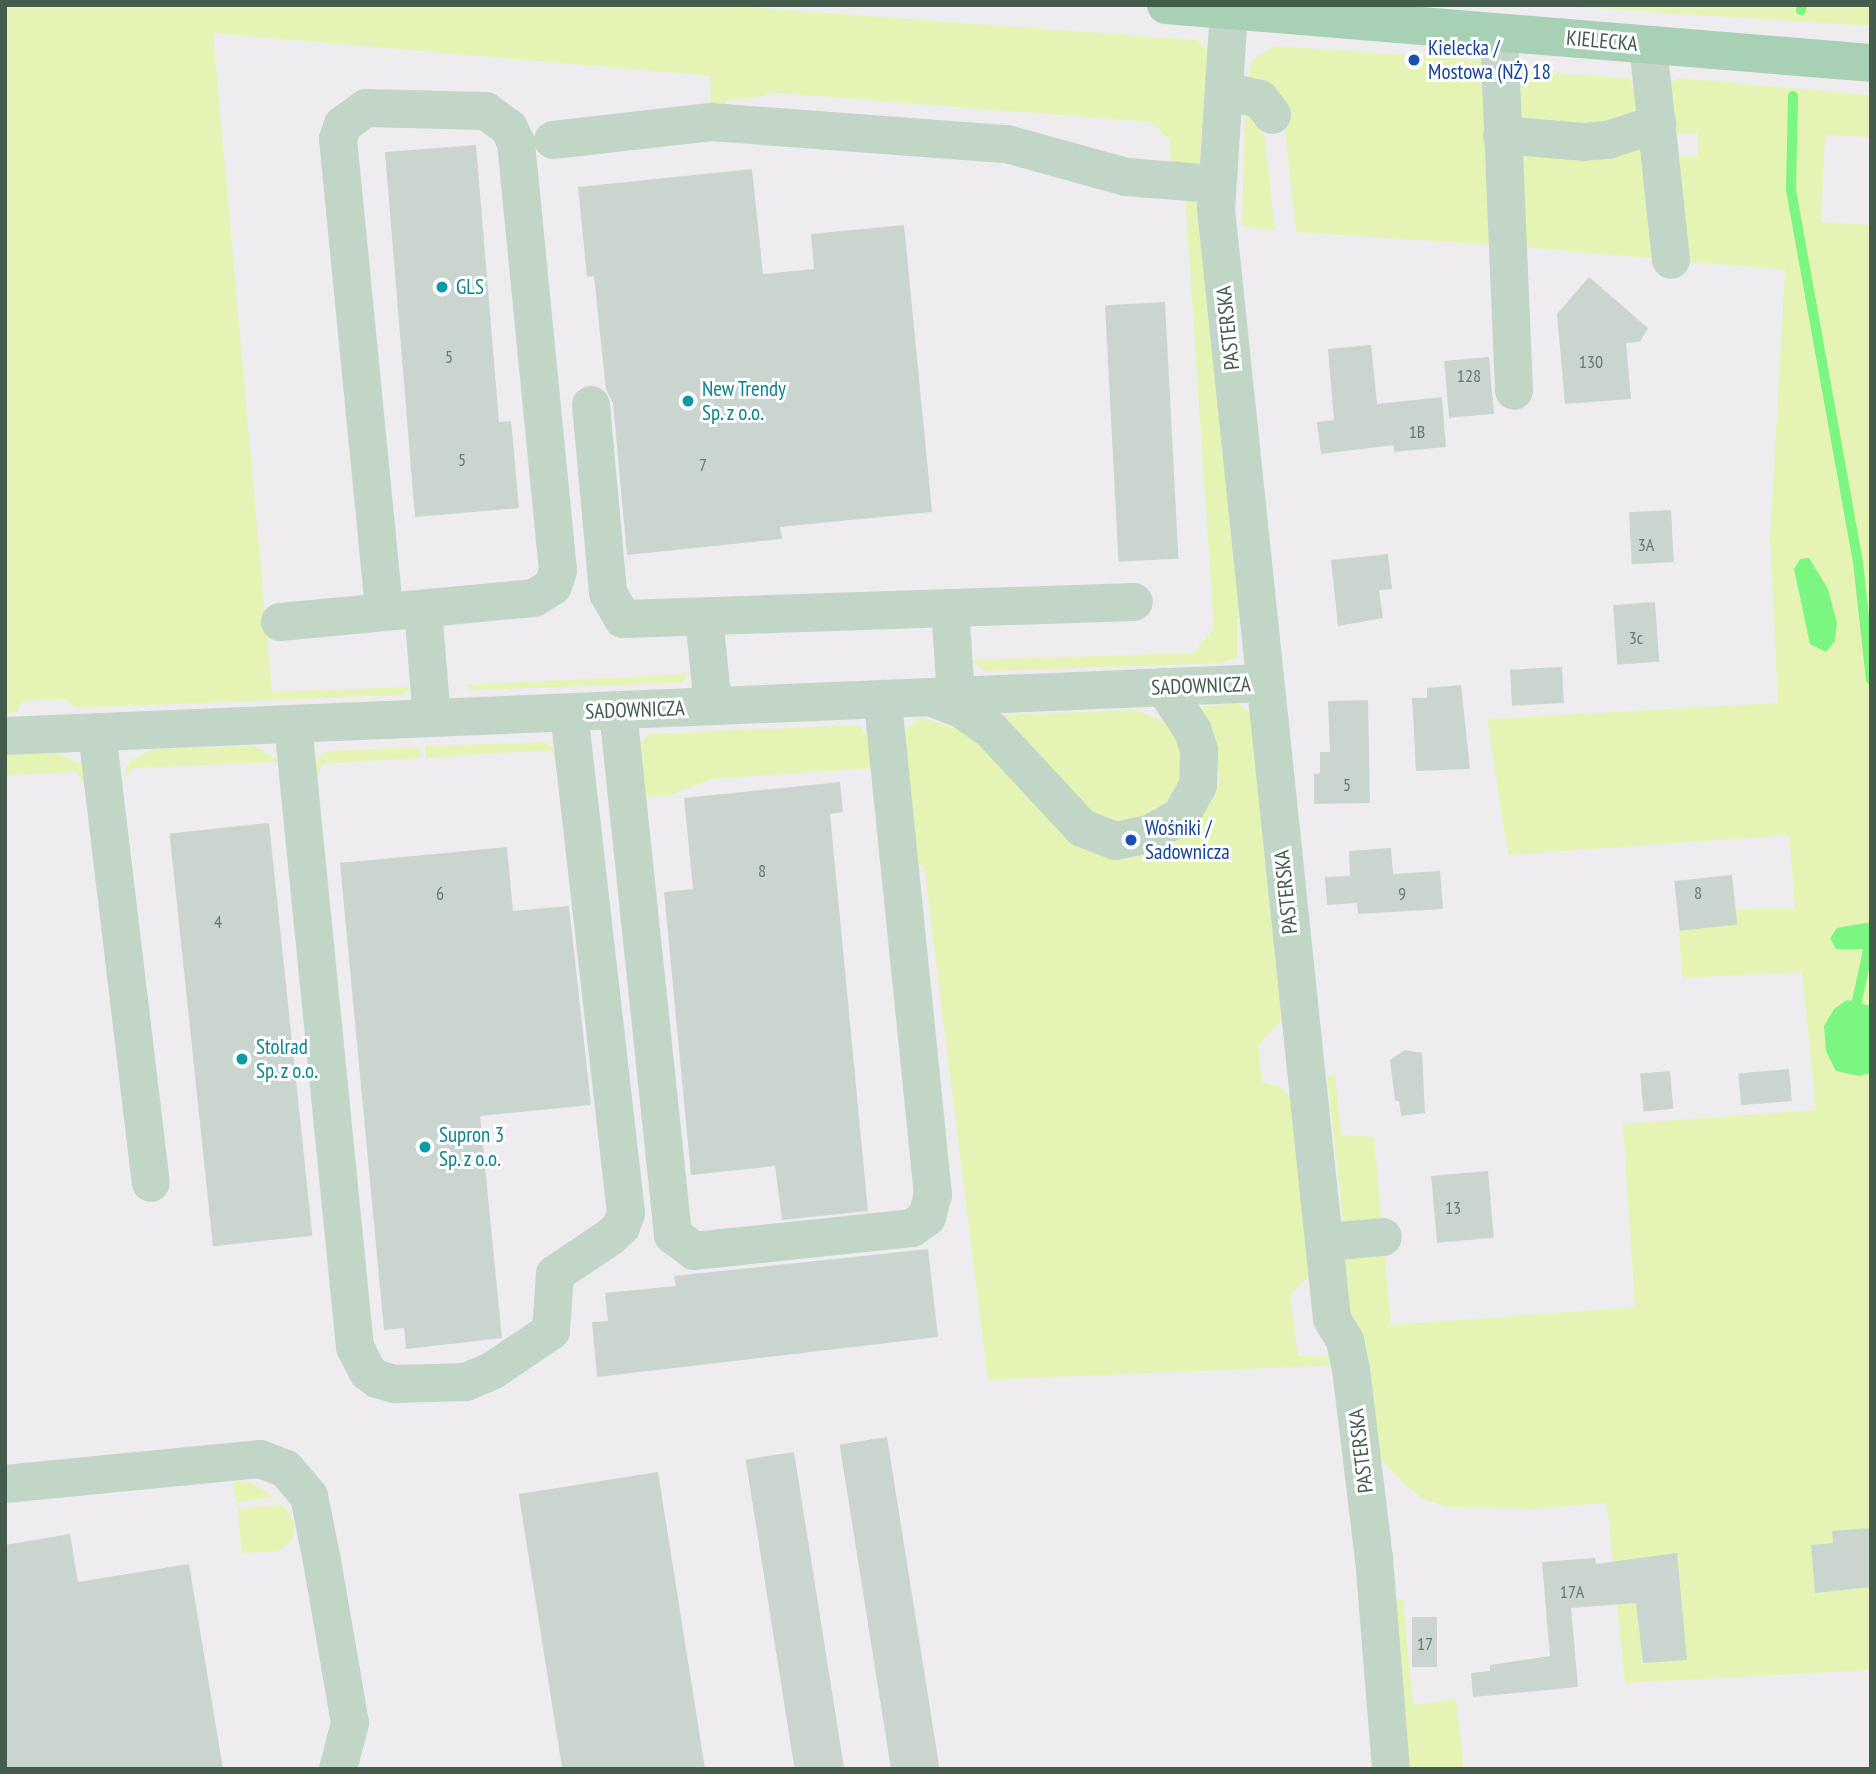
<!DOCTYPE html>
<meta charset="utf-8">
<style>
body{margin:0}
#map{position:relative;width:1876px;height:1774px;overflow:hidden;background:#efecf0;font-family:"PT Sans Narrow",sans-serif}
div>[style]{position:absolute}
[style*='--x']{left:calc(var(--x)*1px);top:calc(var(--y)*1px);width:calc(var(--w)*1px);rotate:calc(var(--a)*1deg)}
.green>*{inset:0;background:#e5f4b4}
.water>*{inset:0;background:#7bf781}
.stream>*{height:10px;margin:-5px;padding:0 5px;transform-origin:5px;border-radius:5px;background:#7bf781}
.building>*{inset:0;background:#cad5d0;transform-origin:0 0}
.minor>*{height:38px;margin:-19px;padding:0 19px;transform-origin:19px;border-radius:19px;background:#c1d6c7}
.major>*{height:38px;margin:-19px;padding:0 19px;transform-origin:19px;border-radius:19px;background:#a8d0b5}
.dots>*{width:19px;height:19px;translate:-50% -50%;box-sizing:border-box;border:4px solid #fff;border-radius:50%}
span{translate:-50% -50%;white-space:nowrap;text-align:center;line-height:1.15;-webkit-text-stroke:6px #fff;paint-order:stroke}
.number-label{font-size:18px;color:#657a6c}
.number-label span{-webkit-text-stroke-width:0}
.street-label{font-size:21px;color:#435c4b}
.transit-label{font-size:21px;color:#164399}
.left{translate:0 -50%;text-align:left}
.culture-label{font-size:21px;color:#0d838f}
.frame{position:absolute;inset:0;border:7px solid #435c4b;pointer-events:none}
</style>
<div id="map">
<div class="green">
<i style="clip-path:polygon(5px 5px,716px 5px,1197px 40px,1209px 52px,1200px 166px,1171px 171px,1170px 140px,1151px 122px,765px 92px,765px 96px,726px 101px,725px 111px,710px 112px,711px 76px,213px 33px,272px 692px,412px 687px,402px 695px,77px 708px,65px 699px,23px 701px,17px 712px,5px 713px)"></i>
<i style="clip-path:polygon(1543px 5px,1871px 5px,1871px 26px)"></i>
<i style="clip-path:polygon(1275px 46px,1480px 60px,1486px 74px,1494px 245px,1296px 232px,1284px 123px,1246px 87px,1252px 60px)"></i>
<i style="clip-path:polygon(1508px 71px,1630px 78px,1642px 114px,1603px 127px,1517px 120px)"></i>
<i style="clip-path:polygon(evenodd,1680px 78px,1871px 95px,1871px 137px,1825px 135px,1821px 222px,1871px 225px,1871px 1670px,1625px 1683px,1607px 1503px,1533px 1509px,1447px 1507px,1423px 1499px,1405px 1485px,1380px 1458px,1353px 1336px,1345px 1256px,1384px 1252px,1391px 1325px,1635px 1307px,1623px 1124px,1816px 1110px,1802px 972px,1682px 978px,1679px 929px,1737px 925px,1735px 909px,1795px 908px,1789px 835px,1508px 855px,1487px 719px,1778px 703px,1770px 539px,1785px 270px,1682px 261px,1671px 82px,1680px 78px,1676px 133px,1698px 133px,1698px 157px,1676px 156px,1676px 133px)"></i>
<i style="clip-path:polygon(1245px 111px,1263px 123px,1275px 231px,1242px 226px)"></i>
<i style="clip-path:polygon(1645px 137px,1659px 259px,1511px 246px,1510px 151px)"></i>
<i style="clip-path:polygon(1185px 195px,1201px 198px,1246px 616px,1237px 618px,1237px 657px,1221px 663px,983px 671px,972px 660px,1193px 653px,1214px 629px)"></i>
<i style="clip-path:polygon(689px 674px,681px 683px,472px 690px,464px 685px)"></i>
<i style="clip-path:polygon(1236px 703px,1252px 713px,1283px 1018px,1258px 1046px,1262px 1082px,1280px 1087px,1290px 1097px,1313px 1272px,1290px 1295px,1298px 1356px,1339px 1357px,1340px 1365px,988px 1380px,924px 865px,911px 866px,899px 734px,921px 717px,963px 731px,988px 747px,1077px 845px,1128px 859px,1165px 849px,1195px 825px,1219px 783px,1217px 743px,1200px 712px,1202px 707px)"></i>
<i style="clip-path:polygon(1136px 710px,1162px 721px,1171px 731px,1179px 742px,1185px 773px,1173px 803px,1132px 825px,1098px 817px,1085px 807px,1003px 715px)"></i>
<i style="clip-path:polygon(858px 725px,869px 738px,874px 768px,712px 779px,671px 795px,645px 797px,638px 745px,649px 734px)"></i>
<i style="clip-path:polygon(544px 742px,553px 747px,558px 762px,551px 750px,426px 758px,425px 746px)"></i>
<i style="clip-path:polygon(256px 746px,280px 762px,133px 768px,123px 781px,129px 762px,152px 749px)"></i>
<i style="clip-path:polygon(419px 747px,420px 758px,322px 764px,317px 781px,314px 763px,326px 751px)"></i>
<i style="clip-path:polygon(55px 752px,83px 765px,85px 786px,76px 772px,5px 775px,5px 755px)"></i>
<i style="clip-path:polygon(1335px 1074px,1341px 1135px,1374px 1137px,1382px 1227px,1344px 1229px,1327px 1076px)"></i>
<i style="clip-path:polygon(242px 1481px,251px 1483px,274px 1497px,236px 1502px,233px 1483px)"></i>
<i style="clip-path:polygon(282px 1505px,295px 1523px,292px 1541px,277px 1552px,242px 1553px,237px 1509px)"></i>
<i style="clip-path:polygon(1388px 1599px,1403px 1599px,1413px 1705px,1456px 1699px,1464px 1769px,1407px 1769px)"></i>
</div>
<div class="water">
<i style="clip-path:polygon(1809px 558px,1828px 589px,1837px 623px,1835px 641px,1826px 652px,1810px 644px,1794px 569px,1800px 559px)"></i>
<i style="clip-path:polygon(1871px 922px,1871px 949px,1836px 949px,1830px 938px,1837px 928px)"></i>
<i style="clip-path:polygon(1847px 1000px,1871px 1006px,1871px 1073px,1859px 1076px,1836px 1071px,1826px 1051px,1824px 1026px,1834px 1009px)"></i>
</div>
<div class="stream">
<i style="--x:1801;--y:10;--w:5;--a:-79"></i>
<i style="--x:1793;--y:96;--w:94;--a:91.2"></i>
<i style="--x:1791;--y:190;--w:378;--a:79.8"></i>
<i style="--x:1858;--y:562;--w:118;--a:83.7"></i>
<i style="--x:1857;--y:1001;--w:66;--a:-77.7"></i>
</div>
<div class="building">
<i style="clip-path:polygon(476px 145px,499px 422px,511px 421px,519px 508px,415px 517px,385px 152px)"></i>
<i style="clip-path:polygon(752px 169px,763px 274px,814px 269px,811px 234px,904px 225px,932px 512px,780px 527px,782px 539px,627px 555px,613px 403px,606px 390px,594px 276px,587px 277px,578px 187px)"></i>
<i style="clip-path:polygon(1589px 277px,1648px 328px,1640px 342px,1626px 343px,1631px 399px,1565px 404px,1557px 314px)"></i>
<i style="left:1165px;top:302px;width:257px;height:60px;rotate:87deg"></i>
<i style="clip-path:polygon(1371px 345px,1377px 404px,1442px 397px,1446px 447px,1394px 452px,1394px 445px,1321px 454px,1317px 422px,1334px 420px,1328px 349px)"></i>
<i style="left:1489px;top:357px;width:57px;height:45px;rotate:85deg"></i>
<i style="left:1671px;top:510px;width:52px;height:42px;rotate:87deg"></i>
<i style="clip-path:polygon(1388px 554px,1392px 589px,1379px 590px,1383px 618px,1338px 626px,1331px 560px)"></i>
<i style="left:1655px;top:602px;width:60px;height:42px;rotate:86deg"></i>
<i style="left:1562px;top:667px;width:36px;height:52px;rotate:87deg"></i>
<i style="clip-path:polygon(1461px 685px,1470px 769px,1416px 771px,1412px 698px,1427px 698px,1427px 688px)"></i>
<i style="clip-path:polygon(1368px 700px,1370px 803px,1314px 804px,1314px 774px,1320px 773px,1320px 752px,1330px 752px,1328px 701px)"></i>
<i style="clip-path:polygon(840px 782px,843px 812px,830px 814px,868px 1211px,782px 1220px,775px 1166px,691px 1175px,664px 892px,693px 889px,684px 798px)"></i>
<i style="left:269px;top:823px;width:415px;height:100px;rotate:84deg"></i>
<i style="clip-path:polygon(507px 847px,513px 911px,569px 906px,591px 1105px,480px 1116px,502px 1338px,406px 1349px,404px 1328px,384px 1330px,340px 863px)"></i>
<i style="clip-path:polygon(1391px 848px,1393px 874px,1440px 871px,1443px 909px,1358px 914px,1357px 903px,1327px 905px,1325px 877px,1350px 876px,1349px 851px)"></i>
<i style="left:1732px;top:875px;width:50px;height:58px;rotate:84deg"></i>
<i style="clip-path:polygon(1405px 1050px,1422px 1053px,1425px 1113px,1401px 1116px,1399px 1101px,1395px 1101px,1390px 1060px)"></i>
<i style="left:1789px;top:1069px;width:32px;height:51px;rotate:85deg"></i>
<i style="left:1670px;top:1071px;width:38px;height:30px;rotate:85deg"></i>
<i style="left:1488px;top:1171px;width:67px;height:57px;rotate:85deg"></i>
<i style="clip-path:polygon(928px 1249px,938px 1337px,597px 1377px,592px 1322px,608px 1321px,605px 1293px,676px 1286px,674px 1276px)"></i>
<i style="left:887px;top:1437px;width:336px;height:48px;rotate:81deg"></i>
<i style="left:794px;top:1452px;width:321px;height:49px;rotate:81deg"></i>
<i style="left:658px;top:1472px;width:301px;height:141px;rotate:81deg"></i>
<i style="clip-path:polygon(1871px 1528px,1871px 1587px,1815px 1593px,1811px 1545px,1833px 1543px,1832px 1531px)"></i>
<i style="clip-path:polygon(70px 1534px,78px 1582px,189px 1564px,223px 1769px,5px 1769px,5px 1545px)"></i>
<i style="clip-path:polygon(1677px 1553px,1687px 1660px,1643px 1663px,1636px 1603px,1571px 1608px,1578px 1687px,1473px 1697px,1471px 1673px,1490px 1671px,1490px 1665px,1550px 1656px,1542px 1562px,1595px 1558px,1596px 1564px)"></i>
<i style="left:1412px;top:1617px;width:25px;height:50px"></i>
</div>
<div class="minor">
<i style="--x:1229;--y:10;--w:199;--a:93.7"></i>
<i style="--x:1216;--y:209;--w:1116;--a:84.03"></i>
<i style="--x:1332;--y:1319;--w:26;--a:59"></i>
<i style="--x:1345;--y:1341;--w:29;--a:78"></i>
<i style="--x:1351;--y:1369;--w:190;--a:83.1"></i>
<i style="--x:1374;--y:1558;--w:212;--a:85.4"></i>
<i style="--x:1499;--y:33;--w:358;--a:87.6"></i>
<i style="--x:1648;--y:45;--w:216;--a:83.9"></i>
<i style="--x:1225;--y:91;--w:36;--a:13"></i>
<i style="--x:1260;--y:99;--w:20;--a:53"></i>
<i style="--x:1502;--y:135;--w:81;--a:4.9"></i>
<i style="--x:1583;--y:142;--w:25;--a:-5"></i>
<i style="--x:1608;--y:140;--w:52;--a:-18.1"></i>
<i style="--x:553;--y:140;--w:159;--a:-6.5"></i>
<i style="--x:711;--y:122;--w:297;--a:4.3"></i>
<i style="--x:1007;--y:144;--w:123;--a:15.5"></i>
<i style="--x:1126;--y:177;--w:89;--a:4.5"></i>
<i style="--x:591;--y:405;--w:189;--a:84.8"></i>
<i style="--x:608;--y:593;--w:30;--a:60"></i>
<i style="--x:623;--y:619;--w:511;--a:-1.91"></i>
<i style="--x:950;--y:608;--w:88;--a:86.1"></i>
<i style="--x:423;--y:609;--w:109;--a:85.3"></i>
<i style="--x:704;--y:617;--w:89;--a:84.2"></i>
<i style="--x:280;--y:622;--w:255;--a:-5.4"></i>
<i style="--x:534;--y:598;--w:22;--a:-32"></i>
<i style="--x:553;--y:586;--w:16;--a:-72"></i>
<i style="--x:558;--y:571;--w:430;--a:-95.6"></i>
<i style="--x:516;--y:143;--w:17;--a:-115"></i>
<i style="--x:509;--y:128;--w:29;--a:-144"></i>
<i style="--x:486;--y:111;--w:120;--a:-178.6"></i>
<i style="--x:366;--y:108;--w:29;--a:144"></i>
<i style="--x:343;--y:125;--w:15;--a:110"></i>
<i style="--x:338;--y:139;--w:475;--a:84.4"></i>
<i style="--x:935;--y:699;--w:28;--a:21"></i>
<i style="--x:961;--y:709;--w:37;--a:35"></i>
<i style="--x:991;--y:730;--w:134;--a:47.1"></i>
<i style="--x:1082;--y:828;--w:36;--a:21"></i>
<i style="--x:1116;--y:841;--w:34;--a:-12"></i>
<i style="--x:1149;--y:834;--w:37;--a:-29"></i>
<i style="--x:1181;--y:816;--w:35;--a:-61"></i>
<i style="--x:1198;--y:785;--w:35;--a:-88"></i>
<i style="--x:1199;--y:750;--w:20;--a:-108"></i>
<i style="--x:1193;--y:731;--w:53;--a:-123.4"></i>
<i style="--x:618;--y:711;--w:527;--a:84.01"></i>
<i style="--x:673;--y:1235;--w:26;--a:37"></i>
<i style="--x:694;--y:1251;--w:219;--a:-6"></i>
<i style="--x:912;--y:1228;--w:19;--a:-36"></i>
<i style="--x:927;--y:1217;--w:23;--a:-75"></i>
<i style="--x:933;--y:1195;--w:499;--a:-95.8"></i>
<i style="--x:293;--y:724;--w:626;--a:84.32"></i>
<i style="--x:355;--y:1347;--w:28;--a:63"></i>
<i style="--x:368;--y:1372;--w:11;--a:38"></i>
<i style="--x:377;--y:1379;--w:19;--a:16"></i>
<i style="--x:395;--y:1384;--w:71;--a:-1.6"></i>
<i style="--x:466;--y:1382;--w:28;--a:-23"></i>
<i style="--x:492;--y:1371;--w:71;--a:-34.1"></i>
<i style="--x:551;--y:1331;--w:57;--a:-86"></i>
<i style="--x:555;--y:1274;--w:66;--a:-33.9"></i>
<i style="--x:610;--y:1237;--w:15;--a:-42"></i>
<i style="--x:621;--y:1227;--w:15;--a:-70"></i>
<i style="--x:626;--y:1213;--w:503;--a:-96.5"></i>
<i style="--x:97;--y:732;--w:454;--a:83.2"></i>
<i style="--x:5;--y:736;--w:1260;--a:-2.41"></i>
<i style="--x:1324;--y:1242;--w:59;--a:-4.8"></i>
<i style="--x:5;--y:1484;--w:256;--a:-5.6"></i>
<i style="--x:260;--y:1459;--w:28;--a:21"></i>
<i style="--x:286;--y:1469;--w:35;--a:50"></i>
<i style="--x:309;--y:1496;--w:66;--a:78.7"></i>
<i style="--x:322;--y:1561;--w:164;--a:80.2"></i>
<i style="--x:350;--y:1723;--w:48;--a:104.6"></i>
</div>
<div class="major">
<i style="--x:1166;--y:5;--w:707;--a:4.7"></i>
</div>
<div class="dots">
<i style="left:1414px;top:60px;background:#1a4fb4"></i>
<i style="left:442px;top:287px;background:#0f9aa8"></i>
<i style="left:688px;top:401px;background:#0f9aa8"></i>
<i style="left:1131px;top:840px;background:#1a4fb4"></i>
<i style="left:242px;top:1059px;background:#0f9aa8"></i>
<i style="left:425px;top:1147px;background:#0f9aa8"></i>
</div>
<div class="number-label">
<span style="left:449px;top:357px">5</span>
<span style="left:1591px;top:362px">130</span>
<span style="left:1469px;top:376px">128</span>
<span style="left:1417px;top:432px">1B</span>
<span style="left:462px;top:460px">5</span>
<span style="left:703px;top:465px">7</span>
<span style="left:1646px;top:545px">3A</span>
<span style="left:1636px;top:638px">3c</span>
<span style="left:1347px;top:785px">5</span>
<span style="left:762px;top:871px">8</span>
<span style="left:1698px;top:893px">8</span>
<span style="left:440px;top:894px">6</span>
<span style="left:1402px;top:894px">9</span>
<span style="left:218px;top:922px">4</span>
<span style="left:1453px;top:1208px">13</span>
<span style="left:1572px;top:1592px">17A</span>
<span style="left:1425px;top:1644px">17</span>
</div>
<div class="street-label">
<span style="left:1602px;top:41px;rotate:5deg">KIELECKA</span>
<span style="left:1228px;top:328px;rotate:-96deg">PASTERSKA</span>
<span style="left:1201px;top:686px;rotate:-2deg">SADOWNICZA</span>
<span style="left:635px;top:710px;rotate:-2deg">SADOWNICZA</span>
<span style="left:1286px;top:892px;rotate:-96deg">PASTERSKA</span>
<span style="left:1361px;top:1451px;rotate:-97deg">PASTERSKA</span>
</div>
<div class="transit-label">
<span class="left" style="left:1428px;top:60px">Kielecka /<br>Mostowa (NŻ) 18</span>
<span class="left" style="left:1145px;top:840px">Wośniki /<br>Sadownicza</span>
</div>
<div class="culture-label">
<span class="left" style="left:456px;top:287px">GLS</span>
<span class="left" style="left:702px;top:401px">New Trendy<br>Sp. z o.o.</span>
<span class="left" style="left:256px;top:1059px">Stolrad<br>Sp. z o.o.</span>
<span class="left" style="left:439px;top:1147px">Supron 3<br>Sp. z o.o.</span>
</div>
<div class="frame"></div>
</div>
